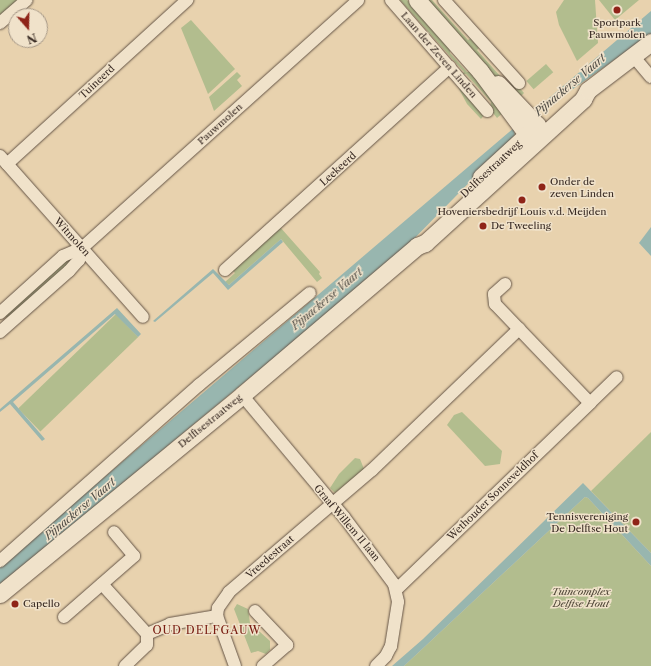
<!DOCTYPE html>
<style>
body{margin:0}
#map{position:relative;width:651px;height:666px;overflow:hidden;background:#e8d2ae;font-family:"Libre Caslon Text",serif}
div>[style]{position:absolute}
[style*='--x']{left:calc(var(--x)*1px);top:calc(var(--y)*1px);width:calc(var(--w)*1px);rotate:calc(var(--a)*1deg)}
.green>*{inset:0;background:#b2bd8e;transform-origin:0 0}
.water>*{inset:0;background:#98b6af}
.pier>*{inset:0;background:#e8d2ae}
.roads{filter:drop-shadow(0 0 1px #645446) drop-shadow(0 0 1px #645446)}
.street>*{height:12px;margin:-6px;padding:0 6px;transform-origin:6px;border-radius:6px;background:#f0e2ca}
.secondary>*{height:17px;margin:-8.5px;padding:0 8.5px;transform-origin:8.5px;border-radius:8.5px;background:#f0e2ca}
.dots>*{width:11px;height:11px;translate:-50% -50%;box-sizing:border-box;border:2px solid #f0e2ca;border-radius:50%}
span{translate:-50% -50%;white-space:nowrap;text-align:center;line-height:1.15;-webkit-text-stroke:3px #f0e2ca;paint-order:stroke}
.poi-label{font-size:10px;color:#382a23}
.left{translate:0 -50%;text-align:left}
.right{translate:-100% -50%;text-align:right}
.street-label{font-size:10px;color:#382a23}
.park-label{font-size:10px;color:#504738;font-style:italic}
.water-label{font-size:11px;color:#504d46;font-style:italic}
.neighbourhood-label{font-size:11px;color:#7a1f14;letter-spacing:1px}
.north{position:absolute;left:8px;top:8px;width:40px;height:40px;box-sizing:border-box;background:#f0e2ca;border:1px solid #a69887;border-radius:50%;rotate:160deg;font-size:11px;font-weight:700;line-height:16px;text-align:center;color:#382a23}
.north::after{content:'';display:block;margin:auto;width:14px;height:18px;background:#8f2418;clip-path:polygon(50% 0,100% 100%,50% 72%,0 100%)}
</style>
<div id="map">
<div class="green">
<i style="clip-path:polygon(0 0,20px 0,0 18px)"></i>
<i style="clip-path:polygon(400px 0,407px 0,419px 12px,450px 47px,450px 53px,467px 72px,474px 72px,505px 111px,497px 118px,490px 109px,491px 102px,466px 74px,462px 74px,464px 72px)"></i>
<i style="clip-path:polygon(427px 0,432px 0,468px 40px,471px 38px,479px 48px,477px 50px,508px 85px,511px 83px,517px 85px,524px 93px,519px 98px,490px 74px)"></i>
<i style="clip-path:polygon(564px 0,595px 0,598px 43px,577px 61px,559px 25px,556px 12px)"></i>
<i style="clip-path:polygon(599px 0,639px 0,615px 20px)"></i>
<i style="clip-path:polygon(191px 20px,235px 69px,208px 94px,181px 28px)"></i>
<i style="left:546px;top:64px;width:11px;height:26px;rotate:49deg"></i>
<i style="clip-path:polygon(237px 72px,241px 76px,237px 80px,242px 86px,214px 111px,209px 97px)"></i>
<i style="clip-path:polygon(458px 87px,484px 115px,481px 119px,467px 104px)"></i>
<i style="clip-path:polygon(280px 227px,320px 272px,319px 274px,322px 278px,317px 282px,281px 239px,229px 285px,225px 282px,235px 273px,232px 270px)"></i>
<i style="clip-path:polygon(66px 257px,72px 262px,8px 318px,6px 317px,5px 315px)"></i>
<i style="left:116px;top:314px;width:32px;height:136px;rotate:46deg"></i>
<i style="clip-path:polygon(462px 412px,502px 451px,500px 464px,485px 466px,447px 425px,454px 415px)"></i>
<i style="clip-path:polygon(651px 432px,651px 553px,591px 491px)"></i>
<i style="clip-path:polygon(355px 458px,360px 459px,364px 469px,335px 493px,330px 488px,339px 474px)"></i>
<i style="clip-path:polygon(585px 497px,588px 498px,651px 566px,651px 666px,404px 666px)"></i>
<i style="clip-path:polygon(237px 604px,248px 609px,250px 623px,270px 641px,270px 650px,266px 654px,258px 651px,251px 653px,234px 609px)"></i>
</div>
<div class="water">
<i style="clip-path:polygon(651px 11px,651px 34px,549px 106px,515px 136px,398px 255px,0 585px,0 566px)"></i>
<i style="clip-path:polygon(651px 227px,651px 256px,639px 243px)"></i>
<i style="clip-path:polygon(281px 239px,283px 242px,228px 290px,213px 273px,155px 322px,153px 321px,213px 269px,229px 285px)"></i>
<i style="clip-path:polygon(117px 308px,141px 334px,138px 337px,115px 314px,13px 402px,45px 439px,42px 441px,10px 404px,0 412px,0 409px)"></i>
<i style="clip-path:polygon(583px 483px,651px 553px,651px 566px,588px 498px,585px 497px,404px 666px,392px 666px,423px 639px)"></i>
</div>
<div class="pier">
<i style="clip-path:polygon(542px 103px,549px 106px,515px 137px,514px 127px)"></i>
</div>
<div class="roads">
<div class="street">
<i style="--x:391;--y:0;--w:147;--a:49.1"></i>
<i style="--x:444;--y:0;--w:112;--a:47.9"></i>
<i style="--x:0;--y:23;--w:35;--a:-41"></i>
<i style="--x:634;--y:57;--w:26;--a:50"></i>
<i style="--x:0;--y:156;--w:215;--a:48.4"></i>
<i style="--x:7;--y:164;--w:244;--a:-42.3"></i>
<i style="--x:225;--y:270;--w:303;--a:-42.1"></i>
<i style="--x:0;--y:313;--w:85;--a:-42.1"></i>
<i style="--x:63;--y:256;--w:21;--a:-23"></i>
<i style="--x:82;--y:248;--w:371;--a:-41.9"></i>
<i style="--x:0;--y:332;--w:92;--a:-41.5"></i>
<i style="--x:69;--y:271;--w:15;--a:-48"></i>
<i style="--x:79;--y:260;--w:12;--a:-76"></i>
<i style="--x:242;--y:395;--w:159;--a:50.1"></i>
<i style="--x:344;--y:517;--w:84;--a:53.3"></i>
<i style="--x:394;--y:584;--w:18;--a:77"></i>
<i style="--x:398;--y:602;--w:45;--a:99"></i>
<i style="--x:391;--y:646;--w:11;--a:117"></i>
<i style="--x:386;--y:656;--w:14;--a:135"></i>
<i style="--x:590;--y:403;--w:37;--a:-44"></i>
<i style="--x:0;--y:561;--w:266;--a:-41.5"></i>
<i style="--x:199;--y:385;--w:144;--a:-39.7"></i>
<i style="--x:102;--y:584;--w:67;--a:48"></i>
<i style="--x:397;--y:589;--w:268;--a:-43.9"></i>
<i style="--x:590;--y:403;--w:137;--a:-133.8"></i>
<i style="--x:495;--y:304;--w:10;--a:-96"></i>
<i style="--x:494;--y:294;--w:15;--a:-42"></i>
<i style="--x:255;--y:611;--w:47;--a:46.7"></i>
<i style="--x:287;--y:645;--w:32;--a:139"></i>
<i style="--x:64;--y:617;--w:93;--a:-41.1"></i>
<i style="--x:134;--y:556;--w:31;--a:-130"></i>
<i style="--x:125;--y:666;--w:30;--a:-44"></i>
<i style="--x:147;--y:645;--w:11;--a:-90"></i>
<i style="--x:147;--y:634;--w:25;--a:-23"></i>
<i style="--x:170;--y:624;--w:48;--a:-9.7"></i>
<i style="--x:235;--y:666;--w:53;--a:-109.8"></i>
<i style="--x:217;--y:616;--w:8;--a:-83"></i>
<i style="--x:218;--y:608;--w:19;--a:-55"></i>
<i style="--x:229;--y:592;--w:188;--a:-40.5"></i>
<i style="--x:372;--y:470;--w:204;--a:-43.8"></i>
</div>
<div class="secondary">
<i style="--x:417;--y:0;--w:95;--a:48.4"></i>
<i style="--x:480;--y:71;--w:79;--a:53.3"></i>
<i style="--x:527;--y:134;--w:10;--a:17"></i>
<i style="--x:498;--y:84;--w:57;--a:46.4"></i>
<i style="--x:537;--y:125;--w:13;--a:81"></i>
<i style="--x:481;--y:177;--w:65;--a:-42.5"></i>
<i style="--x:0;--y:594;--w:313;--a:-39.4"></i>
<i style="--x:242;--y:395;--w:230;--a:-40.4"></i>
<i style="--x:417;--y:246;--w:9;--a:-21"></i>
<i style="--x:425;--y:243;--w:214;--a:-42.3"></i>
<i style="--x:583;--y:99;--w:10;--a:-61"></i>
<i style="--x:588;--y:90;--w:79;--a:-37.3"></i>
</div>
</div>
<div class="dots">
<i style="left:617px;top:10px;background:#8f2418"></i>
<i style="left:542px;top:187px;background:#8f2418"></i>
<i style="left:522px;top:200px;background:#8f2418"></i>
<i style="left:483px;top:226px;background:#8f2418"></i>
<i style="left:636px;top:522px;background:#8f2418"></i>
<i style="left:15px;top:604px;background:#8f2418"></i>
</div>
<div class="poi-label">
<span style="left:617px;top:28px">Sportpark<br>Pauwmolen</span>
<span class="left" style="left:550px;top:187px">Onder de<br>zeven Linden</span>
<span style="left:522px;top:212px">Hoveniersbedrijf Louis v.d. Meijden</span>
<span class="left" style="left:491px;top:226px">De Tweeling</span>
<span class="right" style="left:628px;top:522px">Tennisvereniging<br>De Delftse Hout</span>
<span class="left" style="left:23px;top:604px">Capello</span>
</div>
<div class="street-label">
<span style="left:439px;top:55px;rotate:49deg">Laan der Zeven Linden</span>
<span style="left:97px;top:82px;rotate:-43deg">Tuineerd</span>
<span style="left:220px;top:124px;rotate:-42deg">Pauwmolen</span>
<span style="left:338px;top:169px;rotate:-42deg">Leekeerd</span>
<span style="left:491px;top:169px;rotate:-43deg">Delftsestraatweg</span>
<span style="left:72px;top:237px;rotate:48deg">Witmolen</span>
<span style="left:210px;top:421px;rotate:-39deg">Delftsestraatweg</span>
<span style="left:493px;top:496px;rotate:-44deg">Wethouder Sonneveldhof</span>
<span style="left:347px;top:523px;rotate:50deg">Graaf Willem II laan</span>
<span style="left:270px;top:557px;rotate:-41deg">Vreedestraat</span>
</div>
<div class="park-label">
<span style="left:581px;top:597px">Tuincomplex<br>Delftse Hout</span>
</div>
<div class="water-label">
<span style="left:570px;top:85px;rotate:-40deg">Pijnackerse Vaart</span>
<span style="left:327px;top:299px;rotate:-40deg">Pijnackerse Vaart</span>
<span style="left:80px;top:509px;rotate:-40deg">Pijnackerse Vaart</span>
</div>
<div class="neighbourhood-label">
<span style="left:207px;top:630px">OUD DELFGAUW</span>
</div>
<div class="north">N</div>
</div>
